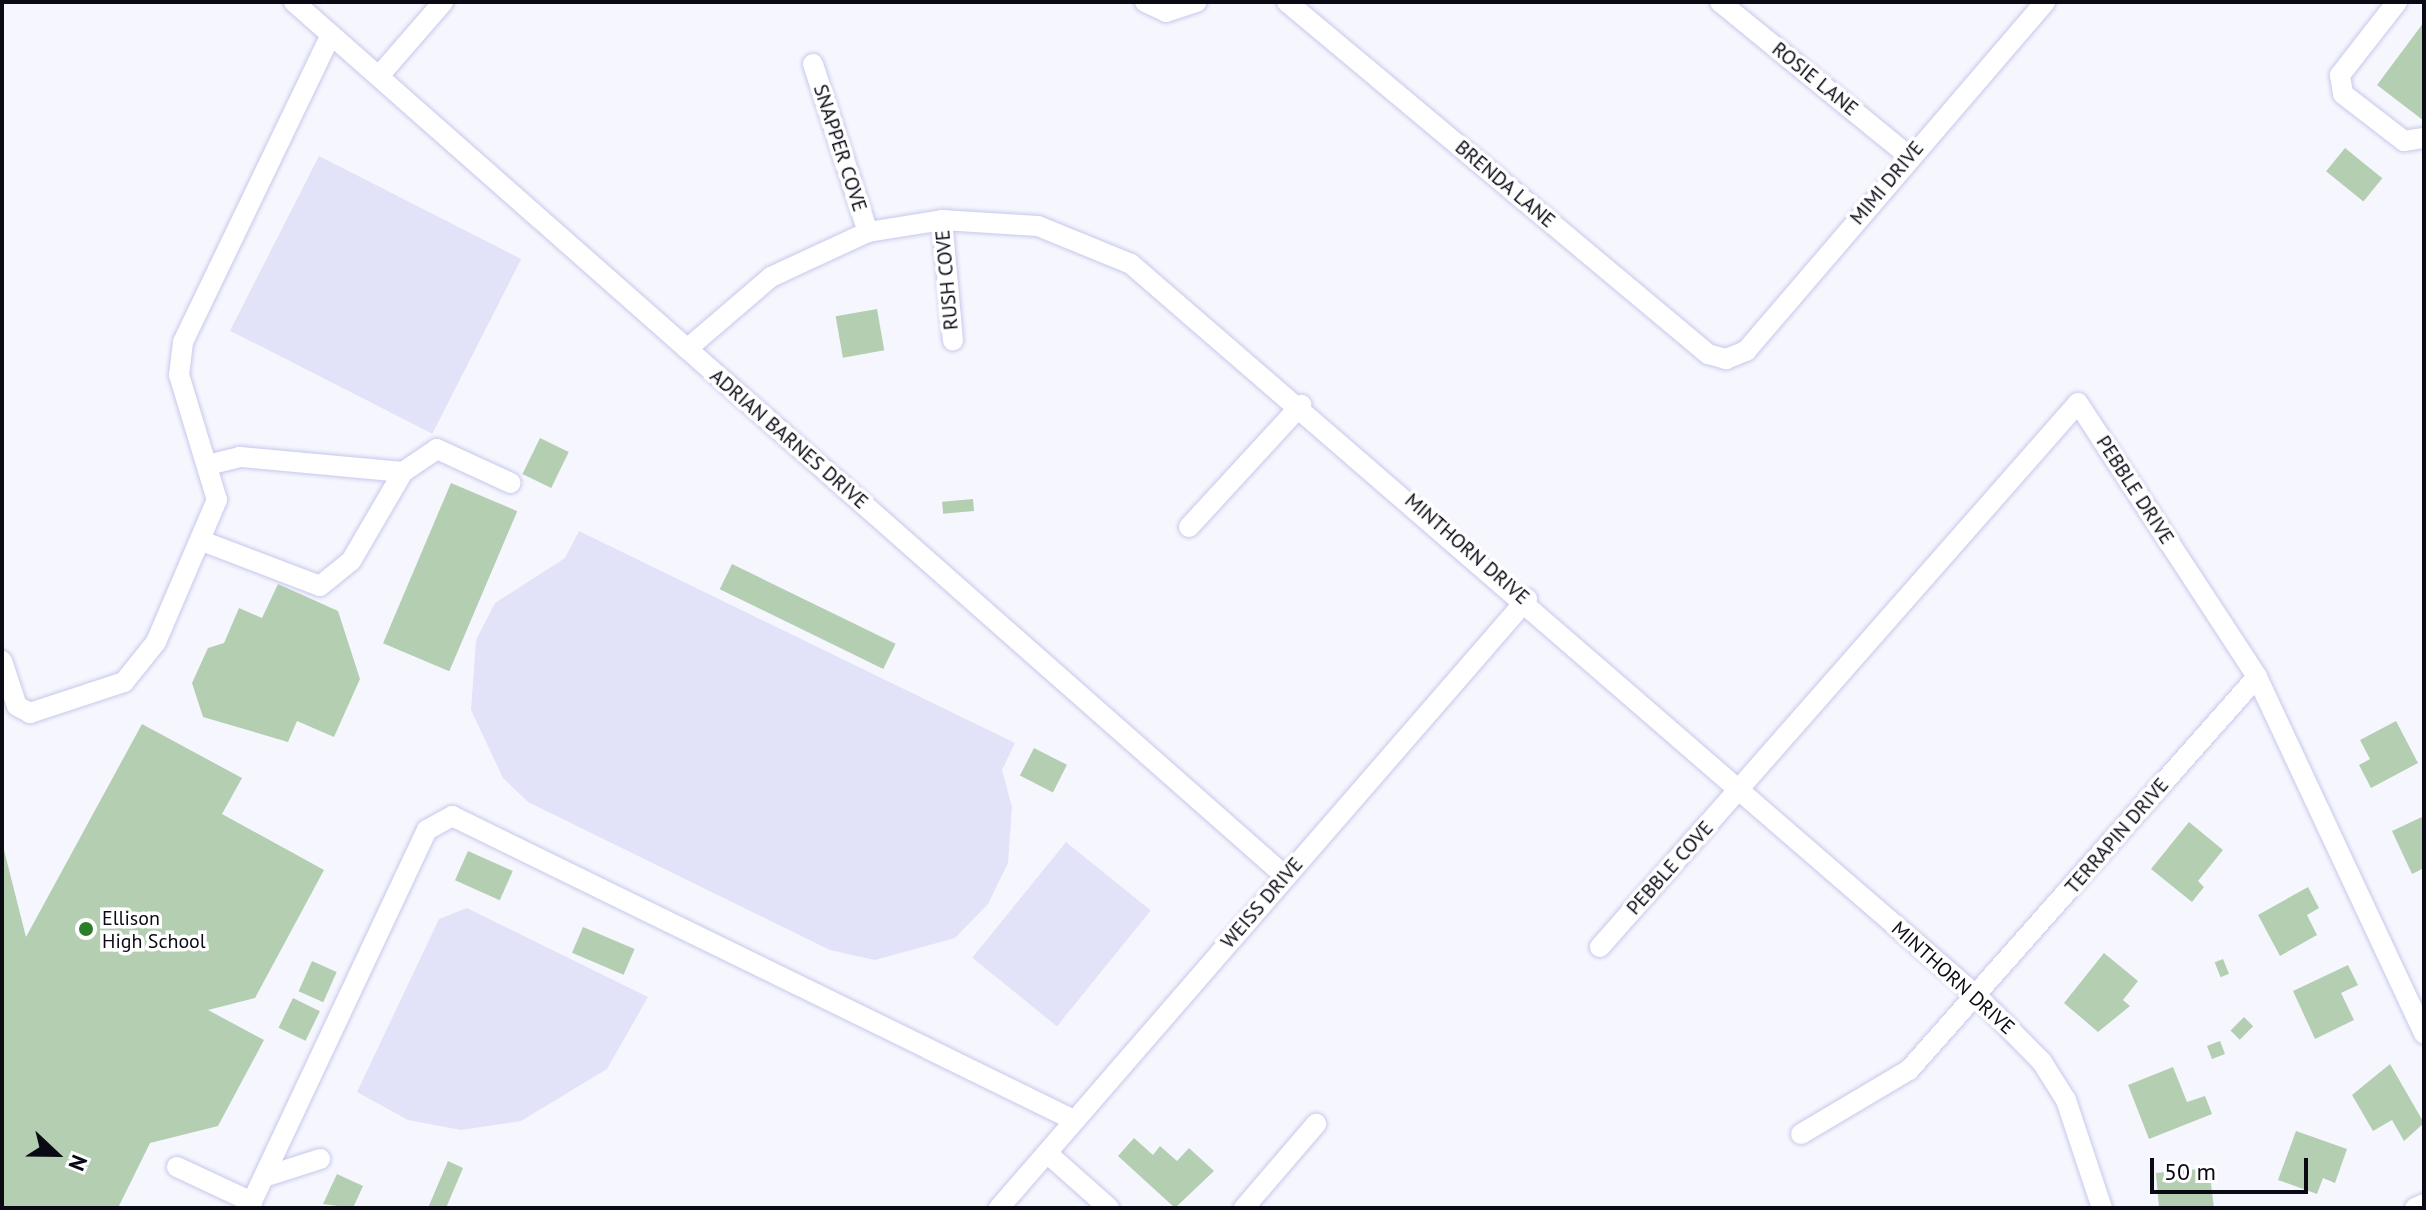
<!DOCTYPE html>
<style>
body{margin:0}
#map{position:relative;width:2426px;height:1210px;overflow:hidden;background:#f6f7fe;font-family:"PT Sans",sans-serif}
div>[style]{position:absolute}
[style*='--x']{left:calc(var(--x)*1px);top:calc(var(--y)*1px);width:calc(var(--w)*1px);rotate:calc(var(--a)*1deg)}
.green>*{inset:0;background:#e2e2f8;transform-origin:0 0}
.building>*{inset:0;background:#b4ceb1;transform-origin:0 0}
.roads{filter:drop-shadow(0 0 2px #c7c8eb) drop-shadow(0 0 2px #c7c8eb)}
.minor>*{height:20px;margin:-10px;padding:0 10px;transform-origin:10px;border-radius:10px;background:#fff}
.dots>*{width:22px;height:22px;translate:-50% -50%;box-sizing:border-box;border:4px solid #fff;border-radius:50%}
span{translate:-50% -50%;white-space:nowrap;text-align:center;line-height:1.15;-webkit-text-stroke:7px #fff;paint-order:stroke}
.street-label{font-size:20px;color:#0a0a15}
.poi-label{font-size:20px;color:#0a0a15}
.left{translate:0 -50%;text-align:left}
.frame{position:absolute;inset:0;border:4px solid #0a0a15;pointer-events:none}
.north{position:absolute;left:16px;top:1114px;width:80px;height:80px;-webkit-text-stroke:6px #fff;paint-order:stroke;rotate:112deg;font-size:22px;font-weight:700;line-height:32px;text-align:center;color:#0a0a15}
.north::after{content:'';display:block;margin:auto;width:28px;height:36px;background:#0a0a15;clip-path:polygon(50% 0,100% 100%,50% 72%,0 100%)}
.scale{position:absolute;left:2150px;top:1158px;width:158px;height:36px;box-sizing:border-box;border:4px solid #0a0a15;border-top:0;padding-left:10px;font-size:24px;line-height:28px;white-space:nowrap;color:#0a0a15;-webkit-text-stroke:6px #fff;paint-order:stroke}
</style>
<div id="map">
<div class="green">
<i style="left:319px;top:156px;width:227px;height:196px;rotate:27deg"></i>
<i style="clip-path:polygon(579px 531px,1015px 743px,1002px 770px,1012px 807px,1008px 863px,988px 904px,955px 938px,875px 960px,830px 950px,528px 802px,503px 778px,471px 710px,476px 640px,495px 603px,565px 558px)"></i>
<i style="left:1066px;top:842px;width:109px;height:149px;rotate:39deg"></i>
<i style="clip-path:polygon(467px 908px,648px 997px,607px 1069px,521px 1121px,461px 1130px,408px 1120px,357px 1092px,439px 919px)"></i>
</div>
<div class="building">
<i style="clip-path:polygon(2424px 22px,2424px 121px,2377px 85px)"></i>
<i style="left:2345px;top:148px;width:48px;height:30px;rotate:39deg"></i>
<i style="left:877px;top:309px;width:42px;height:42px;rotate:80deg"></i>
<i style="left:540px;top:438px;width:32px;height:40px;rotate:26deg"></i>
<i style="left:451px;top:483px;width:72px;height:174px;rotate:23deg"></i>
<i style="left:973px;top:499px;width:12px;height:31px;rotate:85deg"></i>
<i style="left:732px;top:564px;width:182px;height:28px;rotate:26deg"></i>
<i style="clip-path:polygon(278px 584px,338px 611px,360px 679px,334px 737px,297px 721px,288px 742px,203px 717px,192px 683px,208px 648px,224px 643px,239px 608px,262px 618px)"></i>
<i style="clip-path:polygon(2396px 721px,2418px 763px,2371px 788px,2359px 765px,2370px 759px,2360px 740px)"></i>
<i style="clip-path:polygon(142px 724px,242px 778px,222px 814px,324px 870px,255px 998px,208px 1010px,264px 1040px,218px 1126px,150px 1143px,118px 1208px,2px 1208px,2px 842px,26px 937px)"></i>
<i style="left:1034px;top:748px;width:37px;height:31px;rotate:27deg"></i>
<i style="clip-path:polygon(2424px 816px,2424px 868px,2412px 874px,2392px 831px)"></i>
<i style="clip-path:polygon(2189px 822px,2223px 850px,2198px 881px,2204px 887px,2192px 902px,2151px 869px)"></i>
<i style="left:468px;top:851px;width:49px;height:32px;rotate:24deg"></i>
<i style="clip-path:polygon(2308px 887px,2319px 908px,2307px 915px,2317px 935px,2280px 956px,2258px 915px)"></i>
<i style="left:583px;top:927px;width:56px;height:28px;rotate:23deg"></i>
<i style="clip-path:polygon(2104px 953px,2138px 981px,2123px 1000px,2130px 1006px,2098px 1032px,2064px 1003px)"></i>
<i style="left:2223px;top:959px;width:16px;height:9px;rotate:68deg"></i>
<i style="left:312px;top:961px;width:27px;height:33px;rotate:24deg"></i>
<i style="clip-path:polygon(2348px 965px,2358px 985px,2341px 993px,2354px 1020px,2315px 1039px,2293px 991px)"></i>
<i style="left:293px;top:998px;width:30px;height:33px;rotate:26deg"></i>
<i style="left:2244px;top:1017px;width:13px;height:19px;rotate:45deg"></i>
<i style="left:2220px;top:1041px;width:14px;height:14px;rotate:69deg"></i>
<i style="clip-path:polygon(2390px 1064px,2424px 1123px,2404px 1141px,2392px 1120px,2373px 1131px,2352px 1095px)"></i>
<i style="clip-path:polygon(2173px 1067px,2187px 1102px,2205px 1096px,2212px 1114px,2149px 1139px,2128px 1085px)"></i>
<i style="clip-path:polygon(2296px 1131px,2347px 1149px,2335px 1183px,2323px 1178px,2317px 1194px,2278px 1180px)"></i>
<i style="clip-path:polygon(1134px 1138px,1153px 1155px,1160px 1146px,1177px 1161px,1189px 1148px,1214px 1171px,1175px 1208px,1118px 1156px)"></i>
<i style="clip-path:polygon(448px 1161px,463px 1168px,446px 1208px,428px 1208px)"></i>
<i style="clip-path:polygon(2209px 1168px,2214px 1208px,2159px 1208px,2156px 1173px)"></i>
<i style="clip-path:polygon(337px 1174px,363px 1186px,353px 1208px,323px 1204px)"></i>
</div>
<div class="roads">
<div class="minor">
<i style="--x:294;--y:2;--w:1321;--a:41.41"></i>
<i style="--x:1145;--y:2;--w:23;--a:25"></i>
<i style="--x:1166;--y:12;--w:32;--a:-18"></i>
<i style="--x:1287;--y:2;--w:549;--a:39.9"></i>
<i style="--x:1708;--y:354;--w:19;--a:16"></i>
<i style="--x:1726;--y:359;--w:22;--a:-22"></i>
<i style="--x:1746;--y:351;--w:460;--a:-49.4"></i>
<i style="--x:1720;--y:2;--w:244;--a:39.2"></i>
<i style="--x:2397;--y:2;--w:93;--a:128"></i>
<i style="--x:2340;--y:75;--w:19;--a:81"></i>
<i style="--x:2343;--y:94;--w:77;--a:37.6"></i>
<i style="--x:2404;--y:141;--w:20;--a:-9"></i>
<i style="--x:813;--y:64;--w:177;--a:71.9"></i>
<i style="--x:379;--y:76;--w:98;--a:-49.1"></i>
<i style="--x:942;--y:220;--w:121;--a:84.8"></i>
<i style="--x:687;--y:349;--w:111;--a:-40.6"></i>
<i style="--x:771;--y:277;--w:107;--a:-24.9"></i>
<i style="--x:868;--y:232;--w:75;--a:-9.2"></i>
<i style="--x:942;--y:220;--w:96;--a:3.6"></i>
<i style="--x:1038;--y:226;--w:100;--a:22.2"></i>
<i style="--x:1131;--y:264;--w:1119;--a:40.87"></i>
<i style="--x:1977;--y:996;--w:93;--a:45.4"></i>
<i style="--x:2042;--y:1062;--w:45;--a:57.7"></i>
<i style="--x:2066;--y:1100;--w:114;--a:71.6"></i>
<i style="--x:403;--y:472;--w:41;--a:-34.1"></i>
<i style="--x:437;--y:449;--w:81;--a:24.7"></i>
<i style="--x:1189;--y:527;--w:166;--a:-47.4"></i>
<i style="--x:202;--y:541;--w:126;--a:20.9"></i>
<i style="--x:320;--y:586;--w:40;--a:-39"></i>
<i style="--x:351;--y:561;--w:103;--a:-59.7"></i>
<i style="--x:403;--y:472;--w:164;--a:-174.7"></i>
<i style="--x:240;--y:457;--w:32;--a:166"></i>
<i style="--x:2;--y:661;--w:47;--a:71.6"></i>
<i style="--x:17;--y:706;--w:15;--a:28"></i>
<i style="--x:30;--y:713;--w:99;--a:-18.3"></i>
<i style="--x:124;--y:682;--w:51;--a:-51.3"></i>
<i style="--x:156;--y:642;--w:155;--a:-66.8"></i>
<i style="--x:217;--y:500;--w:131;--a:-106.9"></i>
<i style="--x:179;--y:375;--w:33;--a:-83"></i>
<i style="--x:183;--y:342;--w:341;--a:-64.3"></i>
<i style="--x:1600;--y:947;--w:724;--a:-48.69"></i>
<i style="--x:2078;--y:403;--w:327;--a:56.8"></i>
<i style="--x:2257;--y:677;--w:394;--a:64.9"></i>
<i style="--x:1801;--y:1134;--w:126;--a:-30.7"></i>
<i style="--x:1909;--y:1070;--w:525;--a:-48.48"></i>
<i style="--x:1047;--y:1153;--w:83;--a:41.6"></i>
<i style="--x:177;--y:1167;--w:83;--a:25"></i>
<i style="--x:264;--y:1177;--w:59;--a:-17.8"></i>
<i style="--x:249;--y:1208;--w:418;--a:-64.8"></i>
<i style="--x:427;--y:830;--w:29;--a:-29"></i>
<i style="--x:452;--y:816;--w:692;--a:26.05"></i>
<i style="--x:999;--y:1208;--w:806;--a:-49.07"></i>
<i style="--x:1244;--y:1208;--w:111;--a:-49.4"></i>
<i style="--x:2415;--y:1208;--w:10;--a:-24"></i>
</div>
</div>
<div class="dots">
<i style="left:86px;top:929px;background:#2d7e2a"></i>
</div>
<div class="street-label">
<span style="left:1815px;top:79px;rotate:39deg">ROSIE LANE</span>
<span style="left:840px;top:148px;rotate:72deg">SNAPPER COVE</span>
<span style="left:1887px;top:183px;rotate:-50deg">MIMI DRIVE</span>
<span style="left:1505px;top:184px;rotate:40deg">BRENDA LANE</span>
<span style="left:947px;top:280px;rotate:-95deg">RUSH COVE</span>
<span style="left:789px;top:439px;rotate:41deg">ADRIAN BARNES DRIVE</span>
<span style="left:2135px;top:490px;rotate:57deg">PEBBLE DRIVE</span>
<span style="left:1467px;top:549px;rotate:41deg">MINTHORN DRIVE</span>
<span style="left:2117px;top:836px;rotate:-49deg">TERRAPIN DRIVE</span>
<span style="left:1670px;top:868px;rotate:-48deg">PEBBLE COVE</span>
<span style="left:1262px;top:903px;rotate:-49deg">WEISS DRIVE</span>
<span style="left:1953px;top:978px;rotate:42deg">MINTHORN DRIVE</span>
</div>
<div class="poi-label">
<span class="left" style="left:102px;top:930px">Ellison<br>High School</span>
</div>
<div class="frame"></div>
<div class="north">N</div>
<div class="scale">50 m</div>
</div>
